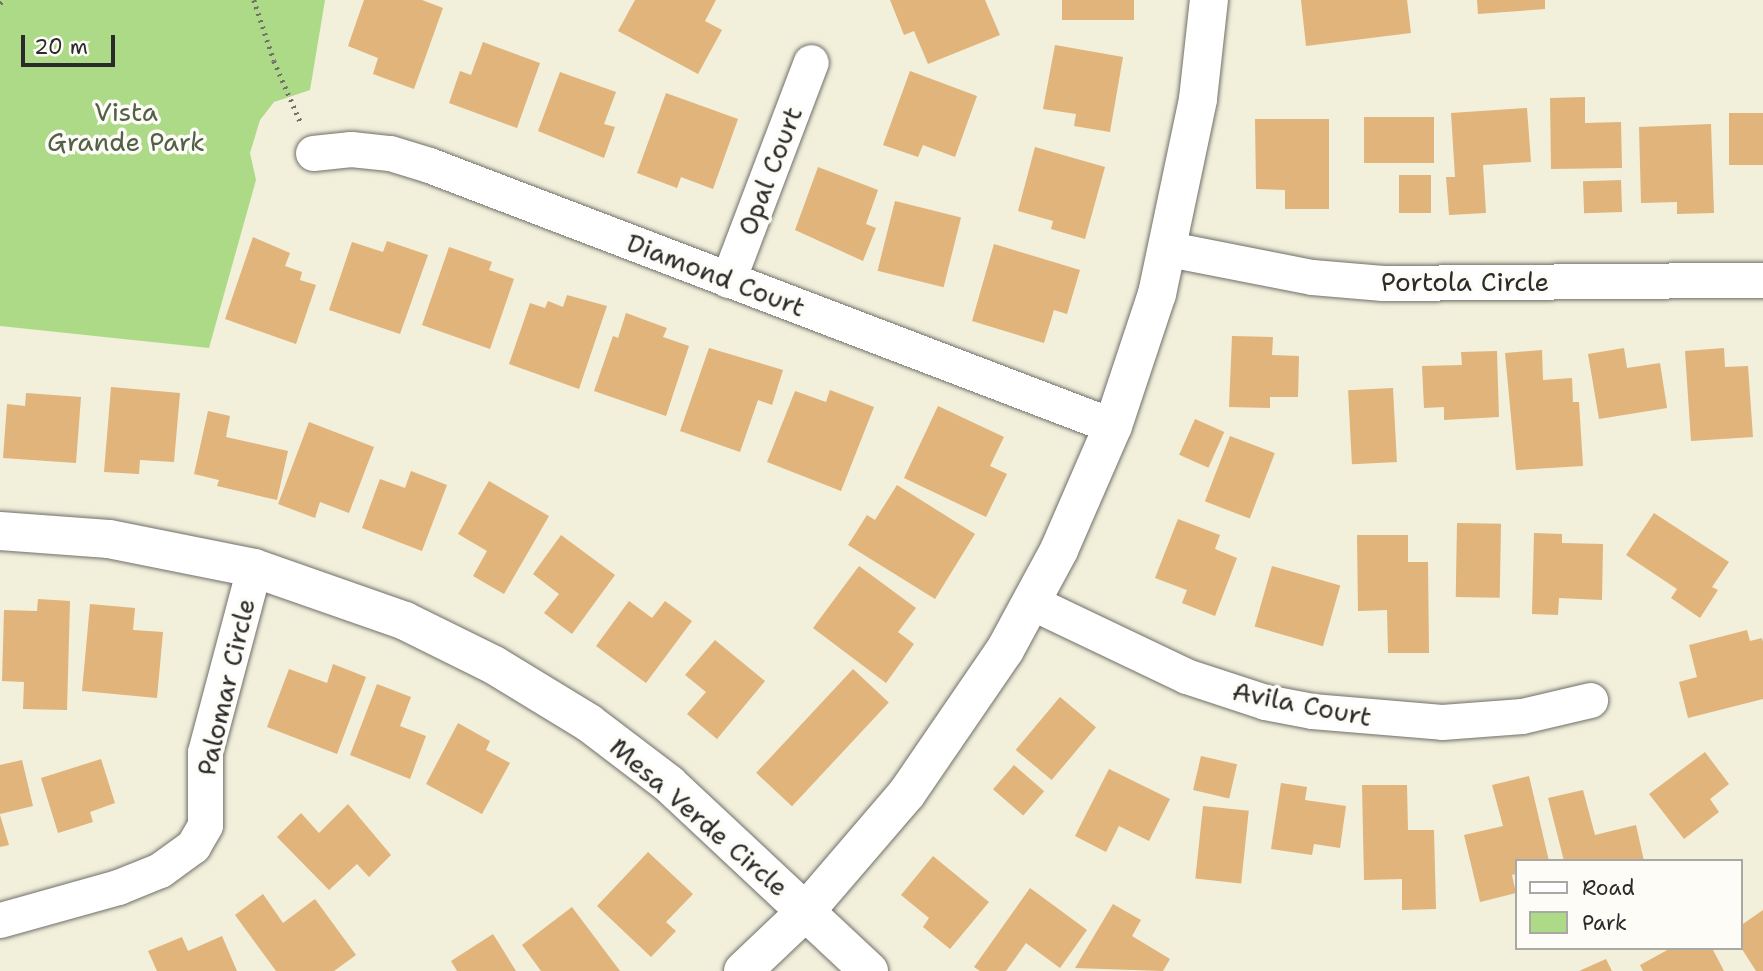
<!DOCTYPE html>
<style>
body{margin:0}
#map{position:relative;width:1763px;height:971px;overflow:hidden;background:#f2efdb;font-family:"Shantell Sans",sans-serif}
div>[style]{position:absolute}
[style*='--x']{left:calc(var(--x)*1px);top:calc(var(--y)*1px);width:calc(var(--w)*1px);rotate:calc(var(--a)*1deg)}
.green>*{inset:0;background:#adda87}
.building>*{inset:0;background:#e0b47b;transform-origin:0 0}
.path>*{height:4.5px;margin-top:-2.25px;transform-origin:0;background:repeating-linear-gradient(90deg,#717069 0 2px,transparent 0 7px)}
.roads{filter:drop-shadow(0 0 2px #717069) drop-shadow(0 0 2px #717069)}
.street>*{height:35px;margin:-17.5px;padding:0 17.5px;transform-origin:17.5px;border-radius:17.5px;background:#fff}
.secondary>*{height:38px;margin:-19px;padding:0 19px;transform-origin:19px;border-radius:19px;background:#fff}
span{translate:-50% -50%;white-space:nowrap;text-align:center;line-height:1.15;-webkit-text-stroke:7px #fdfcf7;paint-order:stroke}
.park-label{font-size:26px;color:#526047}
.street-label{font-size:26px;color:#2b2b2b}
.legend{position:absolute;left:1515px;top:859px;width:228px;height:91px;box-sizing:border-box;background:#fdfcf7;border:2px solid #a9a8a5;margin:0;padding:9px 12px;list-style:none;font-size:21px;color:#2b2b2b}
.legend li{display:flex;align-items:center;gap:14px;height:35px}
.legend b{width:35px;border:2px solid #a9a8a5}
.scale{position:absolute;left:21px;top:35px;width:94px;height:32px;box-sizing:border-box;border:4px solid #2b2b2b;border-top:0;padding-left:9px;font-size:21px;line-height:24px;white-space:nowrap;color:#2b2b2b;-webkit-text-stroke:5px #fdfcf7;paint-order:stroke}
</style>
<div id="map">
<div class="green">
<i style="clip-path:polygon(0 0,325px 0,310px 90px,274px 102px,260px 120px,250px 153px,256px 180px,209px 348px,0 326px)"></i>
</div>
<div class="building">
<i style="clip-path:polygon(364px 0,422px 0,443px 8px,414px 89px,373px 74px,378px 58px,348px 46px)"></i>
<i style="clip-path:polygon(635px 0,716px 0,705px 21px,722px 30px,698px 74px,618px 31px)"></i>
<i style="clip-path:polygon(890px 0,985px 0,1000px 35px,928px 64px,914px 31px,904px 35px)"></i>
<i style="left:1062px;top:0;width:72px;height:20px"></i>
<i style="clip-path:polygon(1301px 0,1407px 0,1411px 33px,1306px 46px)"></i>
<i style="clip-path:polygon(1477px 0,1545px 0,1545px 9px,1478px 14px)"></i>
<i style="clip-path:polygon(483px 42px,540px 63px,517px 128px,449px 103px,460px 71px,471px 75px)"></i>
<i style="clip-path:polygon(1055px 45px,1123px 57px,1110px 132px,1074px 126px,1076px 114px,1043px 109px)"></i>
<i style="clip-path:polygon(910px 71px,977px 96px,955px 157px,923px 145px,918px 157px,883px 145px)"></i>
<i style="clip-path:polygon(560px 72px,616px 92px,604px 124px,615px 127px,604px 158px,538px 131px)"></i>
<i style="clip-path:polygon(666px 93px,738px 119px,713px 189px,681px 177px,677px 188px,637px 173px)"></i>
<i style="clip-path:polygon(1585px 97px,1585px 123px,1621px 122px,1622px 168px,1551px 169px,1550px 98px)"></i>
<i style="clip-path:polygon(1527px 108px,1531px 162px,1483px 165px,1486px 213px,1449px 215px,1446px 177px,1455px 177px,1451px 113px)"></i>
<i style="left:1763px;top:113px;width:52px;height:34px;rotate:90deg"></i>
<i style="left:1434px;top:117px;width:46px;height:70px;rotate:90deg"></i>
<i style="clip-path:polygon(1255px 119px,1329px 119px,1329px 209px,1285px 209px,1285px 190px,1256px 189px)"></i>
<i style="clip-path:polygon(1711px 124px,1714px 213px,1677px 214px,1677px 202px,1641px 203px,1639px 127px)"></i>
<i style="clip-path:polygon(1035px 147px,1105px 167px,1085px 239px,1051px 229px,1053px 221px,1018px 211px)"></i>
<i style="clip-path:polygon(818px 167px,878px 190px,866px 224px,876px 228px,863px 261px,795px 230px)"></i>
<i style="left:1399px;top:175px;width:32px;height:38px"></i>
<i style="left:1621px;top:180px;width:32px;height:38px;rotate:88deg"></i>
<i style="left:895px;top:201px;width:68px;height:72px;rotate:14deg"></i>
<i style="clip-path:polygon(253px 237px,290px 253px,285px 266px,302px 272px,300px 280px,316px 285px,296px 344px,225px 319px)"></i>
<i style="clip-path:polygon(387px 241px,428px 255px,400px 334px,329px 310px,352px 242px,383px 252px)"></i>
<i style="clip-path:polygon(994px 244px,1080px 270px,1067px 314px,1054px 310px,1044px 343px,972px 321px)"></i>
<i style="clip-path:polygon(449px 247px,492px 262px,489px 270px,514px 279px,490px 349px,422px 325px)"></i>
<i style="clip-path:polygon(567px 295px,607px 306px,579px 389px,509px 364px,530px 303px,545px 308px,548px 301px,563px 307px)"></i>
<i style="clip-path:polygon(626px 313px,667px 328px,663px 337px,689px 346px,666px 416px,594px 391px,613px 336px,618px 338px)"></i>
<i style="clip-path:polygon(1232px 336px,1273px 337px,1272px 355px,1299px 356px,1298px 397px,1270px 397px,1270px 408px,1229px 407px)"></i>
<i style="clip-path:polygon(709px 348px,783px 370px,772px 405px,758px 400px,740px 452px,680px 431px)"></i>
<i style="clip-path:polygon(1624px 348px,1627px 368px,1660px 363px,1667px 408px,1599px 419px,1588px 354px)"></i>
<i style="clip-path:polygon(1724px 348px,1725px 367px,1748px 366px,1753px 437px,1691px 441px,1685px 351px)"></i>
<i style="clip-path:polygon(1542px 350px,1543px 380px,1572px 378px,1573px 402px,1579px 402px,1583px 466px,1516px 470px,1505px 353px)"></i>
<i style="clip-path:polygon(1497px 351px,1499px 417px,1444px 420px,1444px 407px,1424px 408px,1422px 366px,1462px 365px,1461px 352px)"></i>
<i style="clip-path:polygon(111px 387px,180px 393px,174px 462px,140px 460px,139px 474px,104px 472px)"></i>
<i style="left:1393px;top:388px;width:74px;height:45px;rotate:87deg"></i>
<i style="clip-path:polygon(830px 390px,874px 407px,841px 491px,767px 462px,795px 391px,826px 402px)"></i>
<i style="clip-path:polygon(26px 393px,81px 397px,76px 463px,3px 458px,7px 404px,25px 406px)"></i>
<i style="clip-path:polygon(938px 406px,1004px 437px,990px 466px,1007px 474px,986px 517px,904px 478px)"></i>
<i style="clip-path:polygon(208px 411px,230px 416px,226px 437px,288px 451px,277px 500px,217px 486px,219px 480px,194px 474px)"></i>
<i style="left:1195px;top:419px;width:32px;height:39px;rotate:24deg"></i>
<i style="clip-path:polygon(309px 422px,374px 447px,349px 513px,320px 502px,315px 518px,278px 504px)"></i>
<i style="left:1230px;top:436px;width:48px;height:70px;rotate:21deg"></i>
<i style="clip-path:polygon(411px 471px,447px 485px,422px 551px,362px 528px,380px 479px,405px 488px)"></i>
<i style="clip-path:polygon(489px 481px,549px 516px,504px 594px,473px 576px,487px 551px,458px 534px)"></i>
<i style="clip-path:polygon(897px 485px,975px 534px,935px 599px,848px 545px,867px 515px,875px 520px)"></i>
<i style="clip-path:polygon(1654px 513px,1729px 562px,1712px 587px,1718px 590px,1700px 618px,1671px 598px,1677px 589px,1626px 555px)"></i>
<i style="clip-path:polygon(1178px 519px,1220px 535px,1215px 549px,1237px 558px,1215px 616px,1182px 603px,1187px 590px,1155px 578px)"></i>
<i style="left:1457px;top:523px;width:44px;height:74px;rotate:1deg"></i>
<i style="clip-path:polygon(1534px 533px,1562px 534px,1562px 543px,1603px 544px,1602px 600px,1559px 598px,1558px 615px,1532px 614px)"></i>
<i style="clip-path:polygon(561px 535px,615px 575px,572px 634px,544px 613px,559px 594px,533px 574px)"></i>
<i style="clip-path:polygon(1357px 535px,1408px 535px,1408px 562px,1428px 562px,1429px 653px,1388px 653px,1387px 610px,1358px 611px)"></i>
<i style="clip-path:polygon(859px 566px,916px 608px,898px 632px,914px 644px,886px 683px,813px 628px)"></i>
<i style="left:1272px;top:566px;width:71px;height:63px;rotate:16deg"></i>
<i style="clip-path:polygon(38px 599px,70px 601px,67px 710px,23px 709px,24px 682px,2px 681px,4px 610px,37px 611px)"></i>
<i style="clip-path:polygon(629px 601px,652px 618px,665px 601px,692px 621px,646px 683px,596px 646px)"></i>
<i style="clip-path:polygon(90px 604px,135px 608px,133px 630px,163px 632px,157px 698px,82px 691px)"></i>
<i style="clip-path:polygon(1747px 630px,1750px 641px,1762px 638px,1763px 642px,1763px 699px,1688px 718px,1679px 682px,1697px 677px,1689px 645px)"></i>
<i style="clip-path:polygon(715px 640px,765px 681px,717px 739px,687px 714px,706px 692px,685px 675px)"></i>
<i style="clip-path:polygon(333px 664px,366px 677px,337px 754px,267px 727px,289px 669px,327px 683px)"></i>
<i style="left:853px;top:669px;width:49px;height:142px;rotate:43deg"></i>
<i style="clip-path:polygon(377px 684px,411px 697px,400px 726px,426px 736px,410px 779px,350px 755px)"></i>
<i style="left:1060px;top:697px;width:47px;height:69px;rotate:40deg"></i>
<i style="clip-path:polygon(458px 723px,490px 741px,486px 750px,510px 763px,482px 814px,426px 784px)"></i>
<i style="clip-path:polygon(1705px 752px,1729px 784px,1710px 799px,1719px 812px,1684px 839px,1649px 794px)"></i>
<i style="left:1201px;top:756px;width:37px;height:35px;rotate:13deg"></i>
<i style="clip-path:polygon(101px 759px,115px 803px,90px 812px,93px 822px,58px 833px,41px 778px)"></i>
<i style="clip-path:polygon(22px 760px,33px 806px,0 814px,0 765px)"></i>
<i style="left:1014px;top:765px;width:40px;height:32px;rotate:41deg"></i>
<i style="clip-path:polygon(1109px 769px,1170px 799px,1149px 841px,1119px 826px,1106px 852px,1075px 836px)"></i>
<i style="clip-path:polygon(1529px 776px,1549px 861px,1516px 861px,1516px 874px,1512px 875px,1516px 893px,1480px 902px,1464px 835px,1503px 826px,1492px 785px)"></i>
<i style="clip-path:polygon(1281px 783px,1307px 787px,1305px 800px,1346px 806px,1340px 848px,1314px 844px,1312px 855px,1271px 849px)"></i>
<i style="clip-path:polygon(1362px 785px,1407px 785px,1408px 830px,1434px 830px,1436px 909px,1402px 910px,1402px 879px,1364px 880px)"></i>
<i style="clip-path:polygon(1583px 790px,1595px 835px,1636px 825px,1644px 861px,1564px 861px,1548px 798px)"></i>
<i style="clip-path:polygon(348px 804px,391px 855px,369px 877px,357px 864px,329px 890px,277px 837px,301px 813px,319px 833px)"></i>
<i style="left:1203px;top:806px;width:46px;height:73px;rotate:6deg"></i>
<i style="clip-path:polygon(0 815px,9px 845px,0 847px)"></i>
<i style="clip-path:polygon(648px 852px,693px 894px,666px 922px,676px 931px,651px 957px,597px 906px)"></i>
<i style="clip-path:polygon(933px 856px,989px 902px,950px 949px,923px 927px,929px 918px,901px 895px)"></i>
<i style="clip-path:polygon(1030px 888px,1087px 930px,1060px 968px,1026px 943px,1006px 971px,980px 971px,974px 967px)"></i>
<i style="clip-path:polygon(263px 894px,283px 923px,315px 899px,356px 955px,334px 971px,276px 971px,235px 915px)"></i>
<i style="clip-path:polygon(1113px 904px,1141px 920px,1132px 936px,1170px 959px,1163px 971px,1075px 968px)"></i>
<i style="clip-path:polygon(572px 907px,620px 971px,541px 971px,522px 945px)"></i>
<i style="clip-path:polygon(1763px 910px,1763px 971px,1756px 971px,1740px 946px,1740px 926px)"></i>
<i style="clip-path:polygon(493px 934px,516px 971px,457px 971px,451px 961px)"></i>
<i style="clip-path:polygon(222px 936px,237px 971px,157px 971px,148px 951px,182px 937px,188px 951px)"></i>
<i style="clip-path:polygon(1671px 948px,1712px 948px,1724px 971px,1643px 971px,1640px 965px)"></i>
<i style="clip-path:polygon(1606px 959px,1612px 971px,1579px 971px)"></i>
</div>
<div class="path">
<i style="--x:254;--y:0;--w:64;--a:71.8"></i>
<i style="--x:274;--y:61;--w:68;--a:66.5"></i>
<i style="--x:0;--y:3;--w:5;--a:-37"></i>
</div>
<div class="roads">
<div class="street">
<i style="--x:313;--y:153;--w:38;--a:-6"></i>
<i style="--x:351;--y:149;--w:39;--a:6"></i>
<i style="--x:390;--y:153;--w:41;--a:17.1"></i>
<i style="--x:429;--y:165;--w:732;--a:20.89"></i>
<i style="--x:1169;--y:249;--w:146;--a:11.1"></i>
<i style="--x:1312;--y:277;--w:71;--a:4.8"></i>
<i style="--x:1383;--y:283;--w:380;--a:-0.5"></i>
<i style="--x:728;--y:280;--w:233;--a:-69.2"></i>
<i style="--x:1031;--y:602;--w:172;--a:25.5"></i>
<i style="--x:1186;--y:676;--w:83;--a:18.2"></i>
<i style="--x:1265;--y:702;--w:48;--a:10.8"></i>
<i style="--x:1312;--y:711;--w:130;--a:4.8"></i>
<i style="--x:1442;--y:722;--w:80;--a:-4.3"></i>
<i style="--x:1522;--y:716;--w:70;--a:-13.2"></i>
<i style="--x:0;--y:920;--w:123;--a:-15.6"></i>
<i style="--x:118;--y:887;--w:45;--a:-22"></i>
<i style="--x:160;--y:870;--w:41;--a:-36"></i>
<i style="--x:193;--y:846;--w:24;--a:-60"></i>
<i style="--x:205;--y:825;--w:73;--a:-90"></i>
<i style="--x:205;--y:752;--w:190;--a:-75.1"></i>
</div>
<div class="secondary">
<i style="--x:0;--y:531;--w:109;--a:4.2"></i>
<i style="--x:109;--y:539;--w:148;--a:11.3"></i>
<i style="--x:254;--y:568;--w:160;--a:19.3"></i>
<i style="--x:405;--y:621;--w:99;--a:26.3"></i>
<i style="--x:494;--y:665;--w:111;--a:31.4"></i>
<i style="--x:589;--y:723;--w:101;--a:37.3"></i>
<i style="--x:669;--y:784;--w:274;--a:43.1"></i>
<i style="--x:743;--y:971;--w:86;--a:-43.6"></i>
<i style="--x:805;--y:912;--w:157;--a:-49.4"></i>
<i style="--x:907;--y:793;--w:173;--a:-55.6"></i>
<i style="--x:1005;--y:650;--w:114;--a:-61.6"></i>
<i style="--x:1059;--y:550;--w:135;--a:-66.5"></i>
<i style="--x:1113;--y:426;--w:139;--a:-71.6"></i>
<i style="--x:1157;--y:294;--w:199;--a:-78.1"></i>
<i style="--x:1198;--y:99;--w:100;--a:-83.7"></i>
</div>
</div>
<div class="park-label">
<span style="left:126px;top:127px">Vista<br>Grande Park</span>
</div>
<div class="street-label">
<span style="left:770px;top:171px;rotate:-69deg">Opal Court</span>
<span style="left:716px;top:275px;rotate:21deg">Diamond Court</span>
<span style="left:1465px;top:282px">Portola Circle</span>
<span style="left:226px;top:687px;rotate:-77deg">Palomar Circle</span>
<span style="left:1302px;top:704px;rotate:11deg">Avila Court</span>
<span style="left:699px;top:817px;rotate:41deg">Mesa Verde Circle</span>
</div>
<ul class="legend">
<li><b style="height:9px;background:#fff"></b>Road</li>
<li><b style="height:19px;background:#adda87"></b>Park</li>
</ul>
<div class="scale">20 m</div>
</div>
